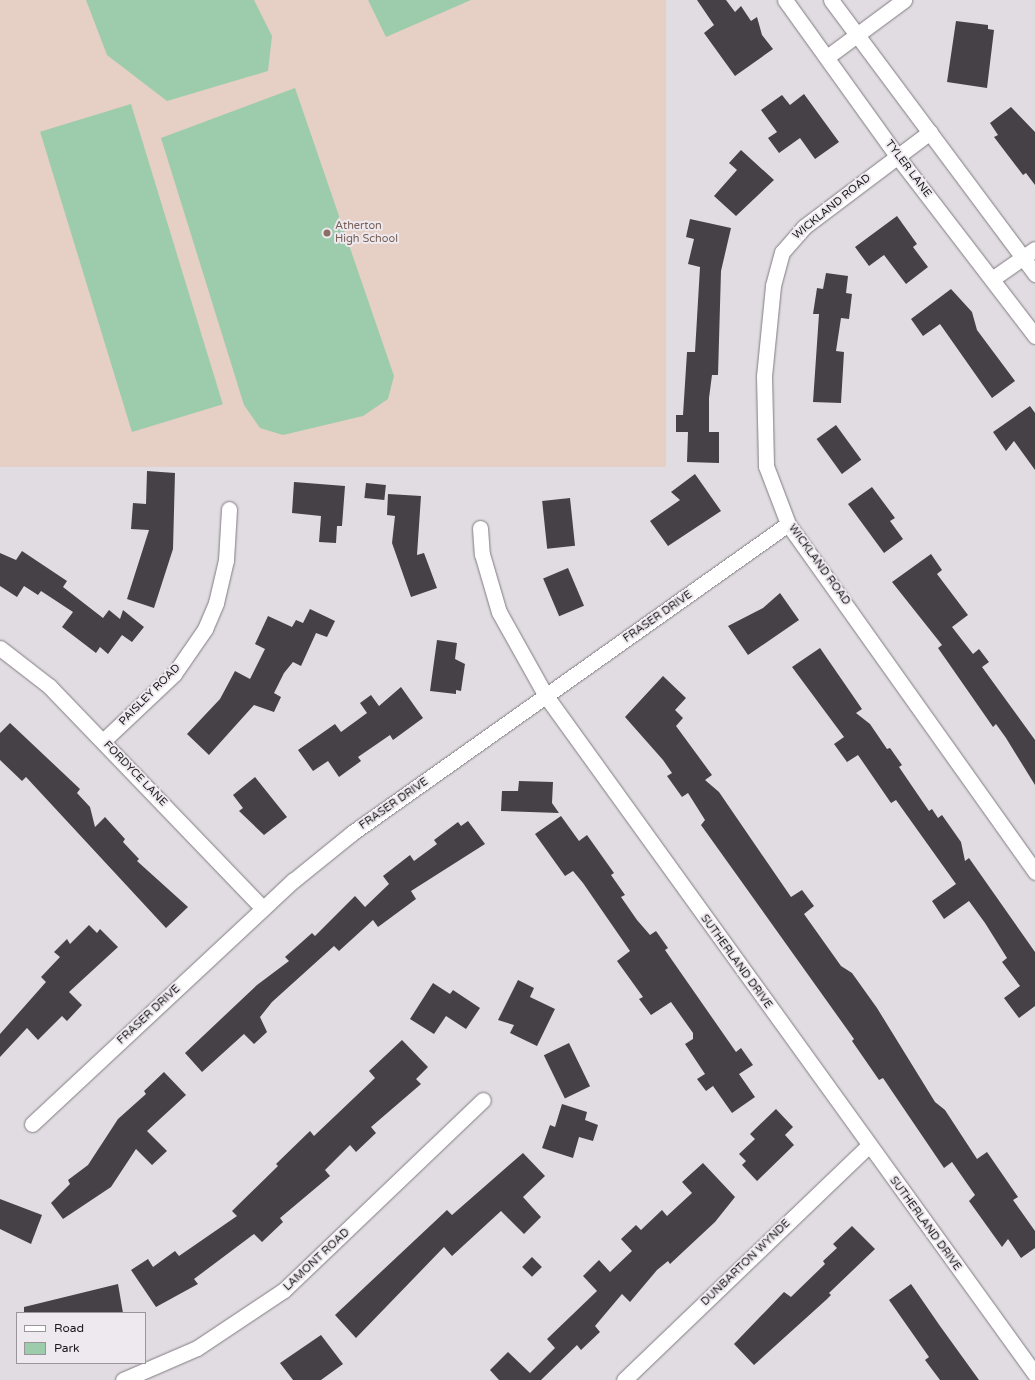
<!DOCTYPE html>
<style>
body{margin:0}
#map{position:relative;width:1035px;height:1380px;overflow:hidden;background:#e1dce2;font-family:"Varela Round",sans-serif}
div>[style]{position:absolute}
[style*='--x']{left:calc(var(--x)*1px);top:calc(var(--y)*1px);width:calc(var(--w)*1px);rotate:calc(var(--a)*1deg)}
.education>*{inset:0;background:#e6cfc4;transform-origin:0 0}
.green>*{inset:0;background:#9cccab;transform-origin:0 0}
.building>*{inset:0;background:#454146;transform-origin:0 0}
.roads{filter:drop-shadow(0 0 1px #817c82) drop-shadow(0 0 1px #817c82)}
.minor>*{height:15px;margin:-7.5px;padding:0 7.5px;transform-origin:7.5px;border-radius:7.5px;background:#fff}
.dots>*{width:11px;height:11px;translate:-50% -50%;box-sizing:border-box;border:2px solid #eee9ef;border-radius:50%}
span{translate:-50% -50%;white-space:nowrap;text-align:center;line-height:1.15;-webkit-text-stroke:4px #eee9ef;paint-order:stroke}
.street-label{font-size:11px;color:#1a181a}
.education-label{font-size:11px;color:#785e54}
.left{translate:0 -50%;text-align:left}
.legend{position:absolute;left:16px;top:1312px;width:130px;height:52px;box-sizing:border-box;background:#eee9ef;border:1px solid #99959a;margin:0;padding:5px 7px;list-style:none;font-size:12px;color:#1a181a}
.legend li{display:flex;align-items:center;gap:8px;height:20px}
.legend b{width:20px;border:1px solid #99959a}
</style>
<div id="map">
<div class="education">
<i style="left:0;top:0;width:666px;height:467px"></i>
</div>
<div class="green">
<i style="clip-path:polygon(86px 0,254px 0,272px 36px,268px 71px,167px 101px,107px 55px)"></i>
<i style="clip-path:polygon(368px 0,471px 0,386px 37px)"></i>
<i style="clip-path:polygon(295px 88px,394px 376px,388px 399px,363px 416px,283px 435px,260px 428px,244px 405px,161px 138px)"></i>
<i style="left:131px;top:104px;width:314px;height:95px;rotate:73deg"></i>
</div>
<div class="building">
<i style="clip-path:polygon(697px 0,726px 0,735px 12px,741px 6px,751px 21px,757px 17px,762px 35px,773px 49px,735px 76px,704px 33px,714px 25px)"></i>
<i style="clip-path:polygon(956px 21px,988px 25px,988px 29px,994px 30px,987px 88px,947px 82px)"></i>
<i style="clip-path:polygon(804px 94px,839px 142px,815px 159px,800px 138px,779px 153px,768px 138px,777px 132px,761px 110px,782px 95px,790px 105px)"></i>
<i style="clip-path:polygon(1011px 107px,1035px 132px,1035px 185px,1026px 173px,1023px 175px,994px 137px,998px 135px,990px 123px)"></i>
<i style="clip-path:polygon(741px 150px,774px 180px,736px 216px,714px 196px,737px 170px,729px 163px)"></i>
<i style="clip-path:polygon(897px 216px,917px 244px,913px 247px,928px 267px,906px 284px,884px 255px,869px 266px,855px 247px)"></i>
<i style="clip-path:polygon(690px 219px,731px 228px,721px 271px,718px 375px,712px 375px,709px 398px,709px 432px,719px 432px,719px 463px,687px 462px,688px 432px,676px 432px,676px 415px,683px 415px,687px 352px,695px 352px,700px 267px,688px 264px,694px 239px,686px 237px)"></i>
<i style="clip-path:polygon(826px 273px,848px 276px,846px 293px,852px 294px,849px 319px,841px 318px,836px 351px,844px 352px,841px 403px,813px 402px,819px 314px,813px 314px,817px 288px,823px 289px)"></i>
<i style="clip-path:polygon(951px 289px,972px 312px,977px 330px,1015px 381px,992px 398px,940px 324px,923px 336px,911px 319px)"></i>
<i style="clip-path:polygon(1030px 406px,1035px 413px,1035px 470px,1014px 441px,1006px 451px,993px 432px)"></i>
<i style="left:836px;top:425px;width:43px;height:24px;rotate:54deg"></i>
<i style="clip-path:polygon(147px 471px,175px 473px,173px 549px,154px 608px,127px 599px,149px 530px,131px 529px,133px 503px,146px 504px)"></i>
<i style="clip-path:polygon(695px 474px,721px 511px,668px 546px,650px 521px,680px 500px,671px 492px)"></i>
<i style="clip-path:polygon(294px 482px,345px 486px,342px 526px,337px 526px,336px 543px,319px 542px,321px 516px,292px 513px)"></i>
<i style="left:366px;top:483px;width:20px;height:15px;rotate:6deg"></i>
<i style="clip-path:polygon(872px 487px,895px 518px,890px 521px,903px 539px,884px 553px,848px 504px)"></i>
<i style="clip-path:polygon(388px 494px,421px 496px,417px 555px,424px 553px,437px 588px,411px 597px,392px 543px,395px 516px,387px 515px)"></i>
<i style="left:570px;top:498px;width:48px;height:28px;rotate:84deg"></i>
<i style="clip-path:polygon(22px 551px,67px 581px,63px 587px,103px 618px,109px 610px,120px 619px,123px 610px,144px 627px,132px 642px,122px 635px,108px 654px,100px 647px,96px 653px,62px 627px,73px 612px,41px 591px,38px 595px,24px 586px,17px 597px,0 586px,0 553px,16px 560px)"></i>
<i style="clip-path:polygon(931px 554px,942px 570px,937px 574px,968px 615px,952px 627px,973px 654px,979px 649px,989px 662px,982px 667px,1035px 740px,1035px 785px,1006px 738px,996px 724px,993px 727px,938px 648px,942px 645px,892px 582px)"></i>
<i style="left:568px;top:568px;width:41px;height:27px;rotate:67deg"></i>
<i style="clip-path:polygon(780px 593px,799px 620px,748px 655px,728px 626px,763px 608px)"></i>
<i style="clip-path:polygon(310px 609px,335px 621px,327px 637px,316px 633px,301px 666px,293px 662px,284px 673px,274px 693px,281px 697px,274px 712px,254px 705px,209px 755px,187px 734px,220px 699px,235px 671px,250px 679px,265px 649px,255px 644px,268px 616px,292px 627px,296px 620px,303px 623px)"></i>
<i style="clip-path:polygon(437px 640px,457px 643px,455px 659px,465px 664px,461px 691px,456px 690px,456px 694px,430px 691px)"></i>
<i style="clip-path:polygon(820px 648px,862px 709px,856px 713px,870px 724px,887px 749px,890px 748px,902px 765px,899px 767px,929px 811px,932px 809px,938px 818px,942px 815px,961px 842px,965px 861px,969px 858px,1035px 952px,1035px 1006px,1019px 1018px,1004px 998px,1020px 986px,1002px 962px,1007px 958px,985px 923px,969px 901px,944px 919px,932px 901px,956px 884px,896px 800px,891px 803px,858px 755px,847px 762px,834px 744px,844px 737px,792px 667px)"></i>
<i style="clip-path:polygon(663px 676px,686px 698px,675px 710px,683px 718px,676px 726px,712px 775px,705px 780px,719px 792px,791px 897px,802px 890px,814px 906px,804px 914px,841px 966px,852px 973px,877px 1008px,935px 1102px,945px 1110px,977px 1159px,987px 1152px,1018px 1197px,1013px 1200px,1035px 1231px,1035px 1248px,1021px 1258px,1008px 1239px,1002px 1247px,969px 1201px,975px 1195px,952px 1162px,944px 1168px,883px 1078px,879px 1080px,852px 1041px,854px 1039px,701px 825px,705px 820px,688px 793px,682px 797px,667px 776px,672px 773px,663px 760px,625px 717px)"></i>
<i style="clip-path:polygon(401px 687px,423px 718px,393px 740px,390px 735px,358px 757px,361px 761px,339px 777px,328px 761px,313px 771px,298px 750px,335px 724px,341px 732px,367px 713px,360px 703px,371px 695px,379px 706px)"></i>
<i style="clip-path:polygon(10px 723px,80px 789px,77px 793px,90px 807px,95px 827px,105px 817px,125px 839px,123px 842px,139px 859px,137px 861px,188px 907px,166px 928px,26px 777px,22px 781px,0 760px,0 733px)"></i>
<i style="clip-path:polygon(255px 777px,287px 817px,264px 835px,239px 811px,243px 808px,233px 795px)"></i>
<i style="clip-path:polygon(519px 781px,553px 782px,552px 803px,559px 813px,501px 811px,502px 791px,518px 791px)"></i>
<i style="clip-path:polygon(561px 816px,579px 841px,587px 835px,614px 873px,611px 875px,625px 895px,621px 897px,637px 920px,650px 935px,656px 931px,668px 948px,665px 950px,736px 1052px,741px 1048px,753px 1065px,739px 1074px,755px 1097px,732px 1113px,713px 1086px,706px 1091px,697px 1079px,705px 1074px,685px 1044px,693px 1039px,693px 1033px,671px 1002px,651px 1015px,639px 999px,643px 997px,617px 961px,630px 951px,583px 883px,573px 871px,565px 876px,535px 834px)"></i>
<i style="clip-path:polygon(468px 821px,485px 844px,411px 891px,416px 899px,378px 927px,373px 920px,339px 951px,334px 946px,272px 1002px,260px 1017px,267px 1032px,254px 1044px,244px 1034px,202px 1072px,185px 1053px,257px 985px,289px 961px,285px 957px,312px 933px,315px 936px,355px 896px,365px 907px,389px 884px,383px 876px,410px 855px,414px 861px,437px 844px,434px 840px,458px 822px,461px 826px)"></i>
<i style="clip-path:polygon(89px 925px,97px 933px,100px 929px,118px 947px,69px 992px,82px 1005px,67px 1021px,62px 1016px,38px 1040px,27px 1028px,0 1057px,0 1034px,46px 982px,41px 977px,60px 957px,54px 952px,67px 939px,70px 944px)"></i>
<i style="clip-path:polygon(518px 980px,534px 988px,530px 997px,555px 1009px,537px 1046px,510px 1033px,514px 1025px,498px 1020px)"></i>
<i style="clip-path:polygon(433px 983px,450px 994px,453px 990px,480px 1008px,466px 1029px,446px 1016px,434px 1034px,410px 1019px)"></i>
<i style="clip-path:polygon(402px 1040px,428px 1067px,416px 1079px,421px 1084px,371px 1127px,376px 1133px,356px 1152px,350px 1145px,325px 1170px,330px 1176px,280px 1218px,283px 1222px,262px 1242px,254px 1234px,194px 1279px,198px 1284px,156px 1307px,131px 1270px,148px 1259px,153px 1267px,175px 1251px,179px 1256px,237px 1216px,232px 1211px,278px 1166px,276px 1164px,310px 1131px,314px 1136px,375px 1078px,369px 1071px)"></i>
<i style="left:569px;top:1043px;width:48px;height:28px;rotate:64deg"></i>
<i style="clip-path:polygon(164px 1072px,186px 1095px,147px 1131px,167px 1151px,152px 1165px,136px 1149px,111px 1187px,63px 1219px,51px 1203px,70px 1184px,68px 1180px,88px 1165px,118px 1119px,146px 1094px,144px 1091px)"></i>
<i style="clip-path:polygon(562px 1104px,587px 1112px,585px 1120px,598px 1125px,593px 1141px,579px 1137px,573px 1158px,542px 1148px,550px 1125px,555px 1127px)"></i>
<i style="clip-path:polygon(776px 1109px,793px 1127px,785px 1135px,794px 1145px,757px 1181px,742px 1165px,746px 1161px,739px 1154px,755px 1139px,750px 1134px)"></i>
<i style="clip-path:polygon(523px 1153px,545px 1176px,523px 1197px,541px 1217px,524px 1234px,501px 1211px,452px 1256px,444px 1247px,356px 1338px,335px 1315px,447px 1210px,452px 1215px)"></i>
<i style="clip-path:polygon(703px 1163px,735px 1197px,715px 1222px,670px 1264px,668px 1261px,657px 1270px,630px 1302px,622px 1294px,595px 1326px,600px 1332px,581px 1350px,577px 1345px,541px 1380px,499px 1380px,490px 1370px,508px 1352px,530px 1373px,555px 1348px,547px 1339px,597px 1291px,583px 1276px,599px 1260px,610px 1272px,632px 1251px,621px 1239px,636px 1225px,641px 1230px,662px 1210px,667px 1216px,692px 1193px,682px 1182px)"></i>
<i style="clip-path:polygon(0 1199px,42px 1215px,31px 1244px,0 1229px)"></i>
<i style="clip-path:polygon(852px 1226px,875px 1249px,829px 1293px,831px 1295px,826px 1300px,754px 1365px,734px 1344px,784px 1292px,791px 1297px,825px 1264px,823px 1261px,837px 1248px,833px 1244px)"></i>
<i style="left:532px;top:1257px;width:14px;height:14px;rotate:45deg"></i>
<i style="clip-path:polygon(118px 1284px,123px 1313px,24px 1313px,24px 1307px)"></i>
<i style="clip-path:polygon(911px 1284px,940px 1326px,979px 1380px,940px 1380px,925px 1360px,929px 1357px,889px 1300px)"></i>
<i style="clip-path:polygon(321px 1335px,343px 1364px,321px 1380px,293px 1380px,280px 1363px)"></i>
</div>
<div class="roads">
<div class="minor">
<i style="--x:785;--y:0;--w:192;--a:54.3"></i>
<i style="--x:897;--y:156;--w:227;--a:52.5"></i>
<i style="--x:831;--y:0;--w:342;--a:53.3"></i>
<i style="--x:827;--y:57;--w:96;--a:-36.5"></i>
<i style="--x:930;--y:132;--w:158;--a:143"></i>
<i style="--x:804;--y:227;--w:33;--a:131"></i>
<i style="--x:782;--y:252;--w:35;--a:105"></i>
<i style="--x:773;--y:286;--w:90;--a:95.7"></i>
<i style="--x:764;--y:376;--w:90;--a:88.7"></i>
<i style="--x:766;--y:466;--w:62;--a:69.2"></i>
<i style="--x:788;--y:524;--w:427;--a:54.6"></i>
<i style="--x:992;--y:279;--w:52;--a:-34.9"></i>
<i style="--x:480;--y:528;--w:26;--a:86"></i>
<i style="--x:482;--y:554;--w:60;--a:73.7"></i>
<i style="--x:499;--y:612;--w:96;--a:60.8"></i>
<i style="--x:546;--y:696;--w:836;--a:54.2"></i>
<i style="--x:0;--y:648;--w:62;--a:37.8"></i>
<i style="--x:49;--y:686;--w:308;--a:46.1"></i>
<i style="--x:103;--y:741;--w:98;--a:-43.3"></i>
<i style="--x:174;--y:674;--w:55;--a:-55.4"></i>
<i style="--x:205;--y:629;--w:28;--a:-67"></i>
<i style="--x:216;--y:603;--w:44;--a:-76.9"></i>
<i style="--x:226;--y:560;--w:51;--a:-86.6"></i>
<i style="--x:32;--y:1124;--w:358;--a:-43"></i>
<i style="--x:294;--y:880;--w:75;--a:-39"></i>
<i style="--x:352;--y:833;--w:534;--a:-35.33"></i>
<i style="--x:123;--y:1380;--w:81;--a:-23.4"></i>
<i style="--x:197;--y:1348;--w:105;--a:-33.7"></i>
<i style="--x:284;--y:1290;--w:275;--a:-43.7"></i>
<i style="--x:624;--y:1380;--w:338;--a:-43.8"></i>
</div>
</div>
<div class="dots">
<i style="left:327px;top:233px;background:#8d6e63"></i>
</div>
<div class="street-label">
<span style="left:908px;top:169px;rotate:53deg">TYLER LANE</span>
<span style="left:832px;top:207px;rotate:-39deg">WICKLAND ROAD</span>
<span style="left:819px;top:565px;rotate:54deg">WICKLAND ROAD</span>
<span style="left:658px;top:617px;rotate:-35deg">FRASER DRIVE</span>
<span style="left:150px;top:695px;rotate:-45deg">PAISLEY ROAD</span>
<span style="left:135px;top:774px;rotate:46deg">FORDYCE LANE</span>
<span style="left:394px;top:804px;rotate:-35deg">FRASER DRIVE</span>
<span style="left:736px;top:962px;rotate:54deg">SUTHERLAND DRIVE</span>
<span style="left:149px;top:1015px;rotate:-43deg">FRASER DRIVE</span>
<span style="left:925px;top:1224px;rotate:54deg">SUTHERLAND DRIVE</span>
<span style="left:317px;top:1260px;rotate:-43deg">LAMONT ROAD</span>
<span style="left:746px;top:1263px;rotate:-44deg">DUNBARTON WYNDE</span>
</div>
<div class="education-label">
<span class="left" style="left:335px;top:233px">Atherton<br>High School</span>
</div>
<ul class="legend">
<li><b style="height:5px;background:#fff"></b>Road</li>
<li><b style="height:11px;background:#9cccab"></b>Park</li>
</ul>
</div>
